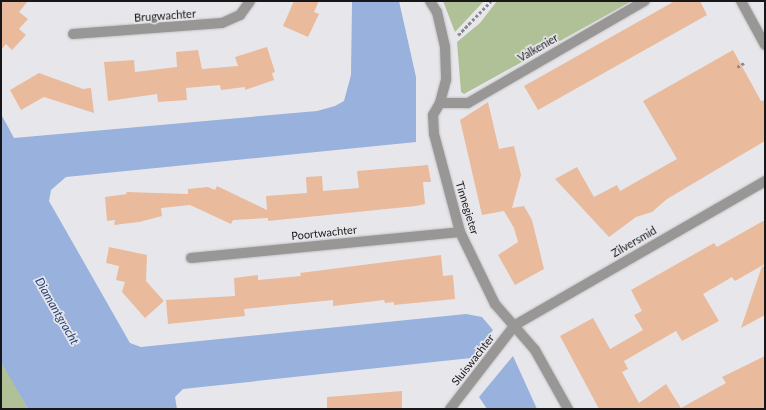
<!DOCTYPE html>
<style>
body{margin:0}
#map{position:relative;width:766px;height:410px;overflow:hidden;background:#e7e7eb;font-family:Lato,sans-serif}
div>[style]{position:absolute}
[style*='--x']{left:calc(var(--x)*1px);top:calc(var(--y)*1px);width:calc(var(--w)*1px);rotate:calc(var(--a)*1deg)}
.green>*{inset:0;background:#b0c097}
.water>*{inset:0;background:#99b1dd}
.building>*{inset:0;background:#e9ba9b}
.path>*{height:2.5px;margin-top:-1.25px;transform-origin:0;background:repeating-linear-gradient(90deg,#8b8b8f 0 3px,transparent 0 5px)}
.roads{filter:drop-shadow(0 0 1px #c2c2c5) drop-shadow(0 0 1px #c2c2c5)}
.minor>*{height:10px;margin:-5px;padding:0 5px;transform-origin:5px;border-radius:5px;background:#999796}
span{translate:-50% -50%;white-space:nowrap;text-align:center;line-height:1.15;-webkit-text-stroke:3.5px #e7e7eb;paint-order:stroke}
.street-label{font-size:11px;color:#171719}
.water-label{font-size:12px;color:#284279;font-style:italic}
.frame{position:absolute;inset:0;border:2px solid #171719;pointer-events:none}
</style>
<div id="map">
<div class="green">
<i style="clip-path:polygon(443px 1px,484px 1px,455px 32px)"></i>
<i style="clip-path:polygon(497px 1px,632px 1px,464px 94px,461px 92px,457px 42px,480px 23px)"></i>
<i style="clip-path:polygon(1px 362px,8px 373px,28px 409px,1px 409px)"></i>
</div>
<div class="water">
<i style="clip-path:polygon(352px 1px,399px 1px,416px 77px,416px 142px,66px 177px,51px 190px,49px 201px,130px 343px,141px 347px,466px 314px,482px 317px,493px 330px,471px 358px,183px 389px,175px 397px,177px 409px,28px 409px,1px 362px,1px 114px,14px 138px,317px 111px,335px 106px,344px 101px,351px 75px)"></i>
<i style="clip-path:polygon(513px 356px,537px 409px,487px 409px,479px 397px)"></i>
</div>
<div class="building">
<i style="clip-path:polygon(1px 1px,28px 1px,19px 12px,28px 19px,19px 29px,26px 35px,12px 50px,6px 44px,1px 50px)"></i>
<i style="clip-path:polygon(294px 1px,319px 1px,314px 12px,319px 14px,308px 37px,283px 26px)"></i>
<i style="clip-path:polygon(675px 1px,700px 1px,707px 15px,538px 110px,524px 86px)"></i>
<i style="clip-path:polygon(267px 47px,275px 72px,272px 73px,274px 80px,245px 90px,245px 87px,221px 90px,220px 85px,186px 88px,187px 100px,158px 102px,157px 94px,108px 101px,104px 62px,134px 60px,135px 72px,177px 67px,176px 52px,198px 50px,202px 69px,238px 66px,235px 57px)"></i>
<i style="clip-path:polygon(733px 50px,761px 101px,765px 100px,765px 141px,667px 199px,652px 212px,636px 217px,609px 237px,555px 179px,577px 167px,594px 197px,617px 185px,620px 191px,677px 159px,643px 101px)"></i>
<i style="clip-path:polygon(39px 73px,83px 89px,91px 88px,94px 113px,44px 97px,21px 110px,10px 90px)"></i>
<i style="clip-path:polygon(488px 102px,499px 149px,514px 146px,521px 175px,512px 208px,524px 206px,532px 220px,544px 269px,515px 285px,498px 255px,518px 242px,514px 228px,504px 211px,482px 215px,460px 120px)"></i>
<i style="clip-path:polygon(428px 165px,431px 182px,423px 182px,425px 204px,416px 206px,268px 221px,268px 218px,233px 220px,231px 224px,190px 205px,161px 208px,162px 216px,139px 222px,114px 225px,115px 220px,107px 221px,105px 197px,127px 194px,126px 192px,188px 194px,188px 189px,208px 187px,215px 190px,217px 186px,267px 210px,266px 196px,307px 193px,306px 177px,322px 176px,323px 191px,359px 188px,357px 171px)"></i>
<i style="clip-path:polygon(765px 220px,765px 264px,735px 281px,732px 277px,703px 294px,719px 321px,682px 341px,676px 331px,624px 361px,628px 369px,622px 372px,639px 403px,666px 384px,681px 408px,726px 383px,722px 377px,765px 356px,765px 409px,599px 409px,560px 336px,593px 318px,610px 349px,643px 330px,634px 315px,642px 311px,631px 290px,714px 243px,717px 247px)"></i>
<i style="clip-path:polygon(109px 247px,147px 255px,146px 281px,164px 301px,145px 318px,122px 292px,125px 282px,116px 280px,119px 266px,106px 263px)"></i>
<i style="clip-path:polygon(441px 255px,443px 276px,453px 275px,455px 299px,394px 305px,394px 302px,385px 303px,384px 300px,333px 306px,333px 300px,244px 309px,245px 316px,168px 324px,166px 300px,235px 296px,234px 278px,258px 275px,258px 280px,301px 276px,300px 273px)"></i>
<i style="clip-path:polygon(762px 266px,765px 267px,765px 315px,741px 328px)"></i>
<i style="clip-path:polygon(402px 391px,402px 409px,327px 409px,327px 397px)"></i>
</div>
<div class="path">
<i style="--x:458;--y:35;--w:47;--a:-45.9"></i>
<i style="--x:737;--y:67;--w:8;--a:-30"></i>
</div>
<div class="roads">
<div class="minor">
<i style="--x:430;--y:1;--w:13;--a:58"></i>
<i style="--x:437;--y:12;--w:36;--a:77"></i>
<i style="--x:445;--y:47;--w:33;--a:88"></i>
<i style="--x:446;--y:80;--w:24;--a:105"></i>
<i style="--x:440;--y:103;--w:14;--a:120"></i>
<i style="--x:433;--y:115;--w:19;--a:87"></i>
<i style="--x:434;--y:134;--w:101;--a:75.1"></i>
<i style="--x:460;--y:232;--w:80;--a:64.1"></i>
<i style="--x:495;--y:304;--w:61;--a:49"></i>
<i style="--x:535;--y:350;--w:68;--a:60.8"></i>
<i style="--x:741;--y:1;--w:50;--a:61.4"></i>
<i style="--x:73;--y:34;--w:149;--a:-4.2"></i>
<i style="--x:222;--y:23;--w:20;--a:-24"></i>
<i style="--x:240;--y:15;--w:17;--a:-54"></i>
<i style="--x:440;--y:103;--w:28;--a:0"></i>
<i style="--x:468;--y:103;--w:204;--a:-30"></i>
<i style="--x:191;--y:258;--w:270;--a:-5.5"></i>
<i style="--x:450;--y:409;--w:106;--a:-52.3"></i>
<i style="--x:515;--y:325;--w:289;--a:-29.9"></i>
</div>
</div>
<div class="street-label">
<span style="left:165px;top:16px;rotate:-4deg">Brugwachter</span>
<span style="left:538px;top:48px;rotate:-30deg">Valkenier</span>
<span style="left:467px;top:208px;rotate:73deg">Tinnegieter</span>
<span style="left:324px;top:233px;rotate:-6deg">Poortwachter</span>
<span style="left:634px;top:242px;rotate:-30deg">Zilversmid</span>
<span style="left:473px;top:360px;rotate:-52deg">Sluiswachter</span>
</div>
<div class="water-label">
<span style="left:57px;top:311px;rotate:60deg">Diamantgracht</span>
</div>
<div class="frame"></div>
</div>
